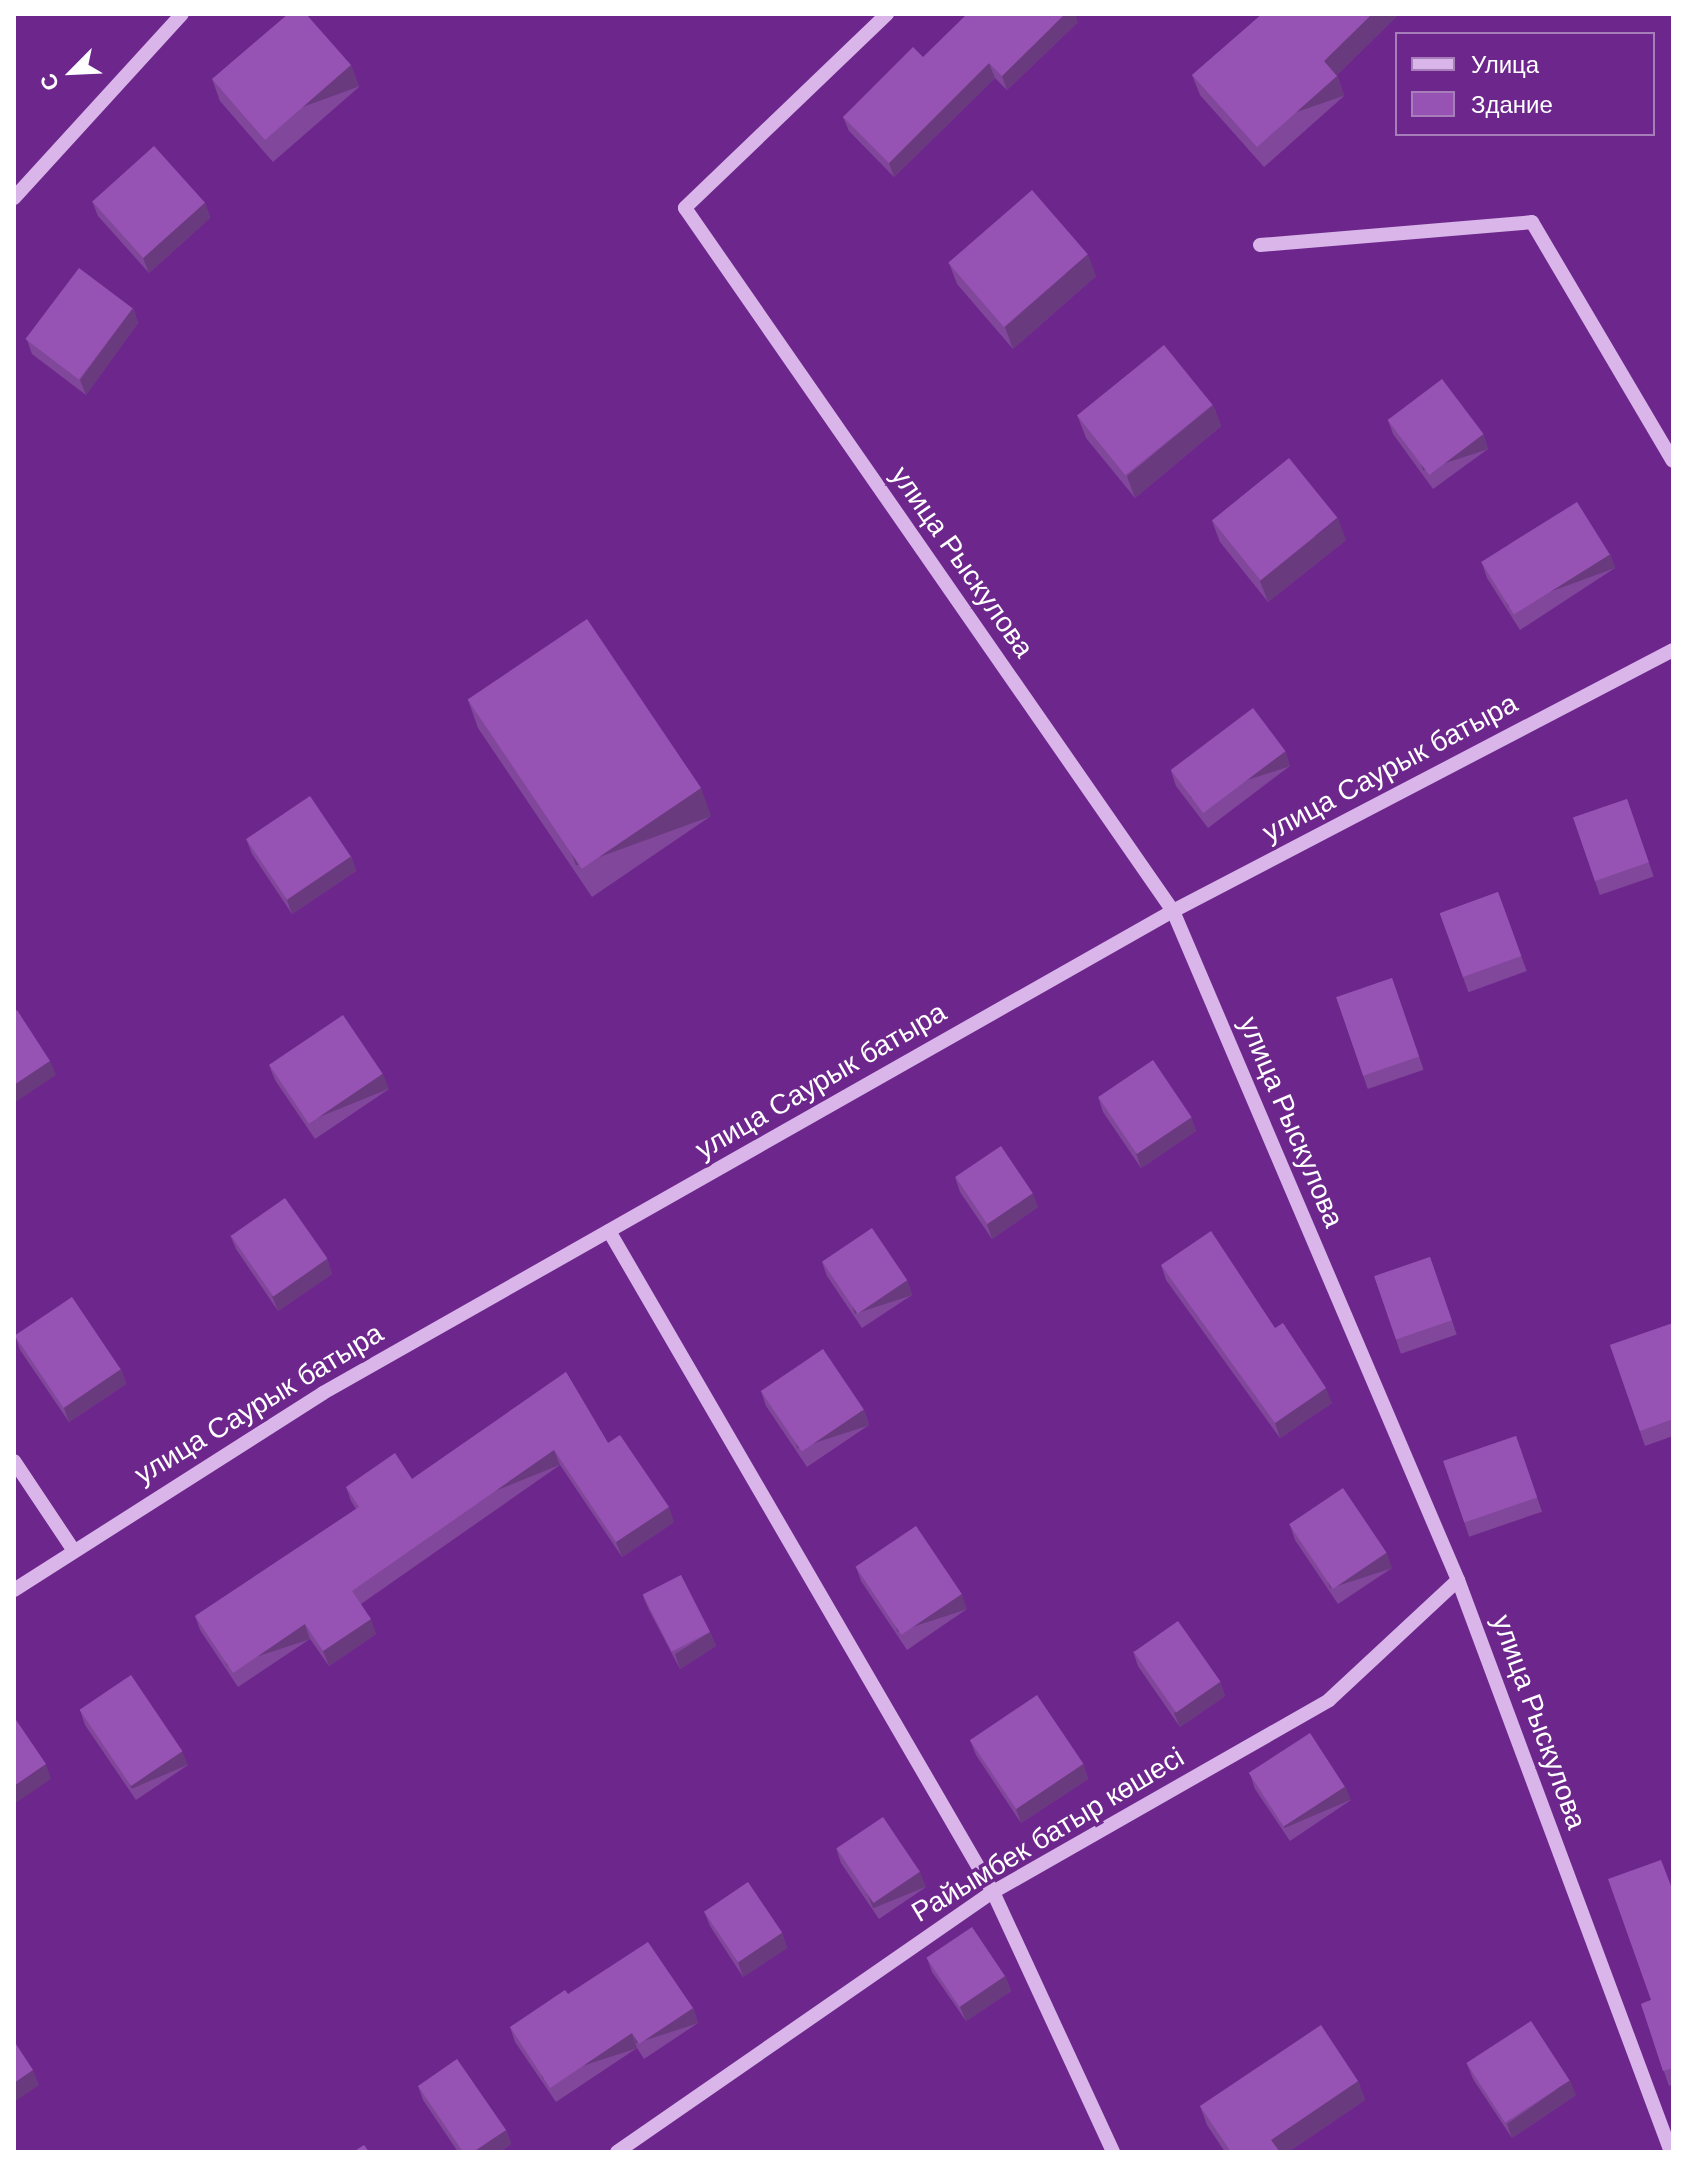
<!DOCTYPE html>
<meta charset="utf-8">
<style>
body{margin:0}
#map{position:relative;width:1687px;height:2166px;overflow:hidden;background:#6d278c;font-family:"DM Sans",sans-serif}
div>[style]{position:absolute}
[style*='--x']{left:calc(var(--x)*1px);top:calc(var(--y)*1px);width:calc(var(--w)*1px);rotate:calc(var(--a)*1deg)}
.minor>*{height:14px;margin:-7px;padding:0 7px;transform-origin:7px;border-radius:7px;background:#d9b5ea}
.wall>*{inset:0;background:#81479b;transform-origin:0 0}
.shaded-wall>*{inset:0;background:#693a7e;transform-origin:0 0}
.building>*{inset:0;background:#9653b4;transform-origin:0 0}
span{translate:-50% -50%;white-space:nowrap;text-align:center;line-height:1.15;-webkit-text-stroke:7px #6d278c;paint-order:stroke}
.street-label{font-size:28px;color:#fff}
.frame{position:absolute;inset:0;border:16px solid #fff;pointer-events:none}
.legend{position:absolute;left:1395px;top:32px;width:260px;height:104px;box-sizing:border-box;background:#6d278c;border:2px solid #a77dba;margin:0;padding:10px 14px;list-style:none;font-size:24px;color:#fff}
.legend li{display:flex;align-items:center;gap:16px;height:40px}
.legend b{width:40px;border:2px solid #a77dba}
.north{position:absolute;left:32px;top:32px;width:80px;height:80px;-webkit-text-stroke:6px #6d278c;paint-order:stroke;rotate:246deg;font-size:22px;font-weight:700;line-height:32px;text-align:center;color:#fff}
.north::after{content:'';display:block;margin:auto;width:28px;height:36px;background:#fff;clip-path:polygon(50% 0,100% 100%,50% 72%,0 100%)}
</style>
<div id="map">
<div class="minor">
<i style="--x:887;--y:14;--w:280;--a:136.2"></i>
<i style="--x:685;--y:208;--w:856;--a:55.23"></i>
<i style="--x:1173;--y:911;--w:727;--a:66.93"></i>
<i style="--x:1458;--y:1580;--w:610;--a:69.58"></i>
<i style="--x:14;--y:198;--w:249;--a:-47.6"></i>
<i style="--x:1260;--y:245;--w:273;--a:-4.8"></i>
<i style="--x:1532;--y:222;--w:277;--a:59.5"></i>
<i style="--x:609;--y:1231;--w:764;--a:59.85"></i>
<i style="--x:993;--y:1892;--w:286;--a:65.2"></i>
<i style="--x:14;--y:1461;--w:105;--a:56.3"></i>
<i style="--x:14;--y:1590;--w:366;--a:-32.5"></i>
<i style="--x:323;--y:1393;--w:977;--a:-29.56"></i>
<i style="--x:1173;--y:911;--w:564;--a:-27.56"></i>
<i style="--x:617;--y:2152;--w:457;--a:-34.7"></i>
<i style="--x:993;--y:1892;--w:387;--a:-29.7"></i>
<i style="--x:1329;--y:1700;--w:176;--a:-42.9"></i>
</div>
<div class="wall">
<i style="clip-path:polygon(1262px 14px,1399px 14px,1337px 75px,1344px 96px,1264px 167px,1200px 95px,1192px 75px)"></i>
<i style="clip-path:polygon(1078px 22px,1007px 90px,995px 78px,894px 177px,849px 131px,843px 117px,923px 57px)"></i>
<i style="clip-path:polygon(351px 65px,359px 87px,273px 162px,220px 101px,212px 79px)"></i>
<i style="clip-path:polygon(92px 201px,205px 203px,210px 218px,149px 273px,98px 216px)"></i>
<i style="clip-path:polygon(949px 263px,1096px 276px,1013px 349px,957px 284px)"></i>
<i style="clip-path:polygon(133px 308px,138px 323px,86px 395px,32px 354px,27px 340px)"></i>
<i style="clip-path:polygon(1213px 405px,1221px 426px,1135px 498px,1086px 438px,1078px 417px)"></i>
<i style="clip-path:polygon(1388px 420px,1483px 434px,1488px 449px,1433px 489px,1393px 434px)"></i>
<i style="clip-path:polygon(1212px 521px,1346px 540px,1268px 602px,1220px 542px)"></i>
<i style="clip-path:polygon(1610px 554px,1615px 568px,1520px 630px,1487px 578px,1482px 563px)"></i>
<i style="clip-path:polygon(468px 700px,711px 816px,592px 897px,478px 728px)"></i>
<i style="clip-path:polygon(1285px 751px,1290px 766px,1208px 828px,1176px 786px,1171px 771px)"></i>
<i style="left:1627px;top:799px;width:82px;height:57px;rotate:71deg"></i>
<i style="clip-path:polygon(246px 839px,351px 856px,356px 871px,292px 914px,252px 854px)"></i>
<i style="left:1498px;top:892px;width:84px;height:62px;rotate:70deg"></i>
<i style="left:1392px;top:978px;width:97px;height:59px;rotate:71deg"></i>
<i style="clip-path:polygon(269px 1065px,389px 1089px,315px 1139px,275px 1080px)"></i>
<i style="clip-path:polygon(1098px 1097px,1191px 1117px,1196px 1131px,1141px 1168px,1103px 1112px)"></i>
<i style="clip-path:polygon(955px 1177px,1038px 1207px,992px 1239px,960px 1192px)"></i>
<i style="clip-path:polygon(230px 1235px,327px 1259px,332px 1274px,278px 1311px,236px 1249px)"></i>
<i style="left:1430px;top:1257px;width:82px;height:59px;rotate:71deg"></i>
<i style="clip-path:polygon(822px 1262px,907px 1280px,912px 1295px,862px 1328px,827px 1276px)"></i>
<i style="clip-path:polygon(1161px 1265px,1275px 1328px,1332px 1403px,1280px 1438px,1166px 1280px)"></i>
<i style="clip-path:polygon(1673px 1323px,1673px 1436px,1645px 1446px,1610px 1345px)"></i>
<i style="clip-path:polygon(15px 1335px,121px 1369px,126px 1384px,69px 1422px,20px 1350px)"></i>
<i style="clip-path:polygon(566px 1372px,608px 1443px,674px 1522px,622px 1557px,560px 1465px,361px 1604px,376px 1634px,329px 1666px,310px 1639px,238px 1687px,200px 1630px,195px 1616px,356px 1509px,351px 1501px,346px 1487px,412px 1479px)"></i>
<i style="clip-path:polygon(761px 1391px,864px 1410px,869px 1425px,807px 1467px,766px 1406px)"></i>
<i style="left:1516px;top:1436px;width:80px;height:77px;rotate:71deg"></i>
<i style="clip-path:polygon(1290px 1525px,1392px 1568px,1338px 1604px,1295px 1540px)"></i>
<i style="clip-path:polygon(856px 1567px,967px 1609px,907px 1650px,861px 1581px)"></i>
<i style="clip-path:polygon(643px 1596px,710px 1632px,716px 1646px,680px 1669px,649px 1610px)"></i>
<i style="clip-path:polygon(1133px 1651px,1220px 1682px,1225px 1696px,1180px 1727px,1138px 1666px)"></i>
<i style="clip-path:polygon(80px 1710px,188px 1765px,136px 1800px,85px 1725px)"></i>
<i style="clip-path:polygon(970px 1740px,1083px 1764px,1088px 1779px,1021px 1823px,976px 1755px)"></i>
<i style="clip-path:polygon(1250px 1774px,1351px 1800px,1290px 1841px,1255px 1789px)"></i>
<i style="clip-path:polygon(836px 1848px,926px 1887px,879px 1919px,841px 1863px)"></i>
<i style="clip-path:polygon(1673px 1891px,1673px 2084px,1669px 2086px,1641px 2004px,1651px 2000px)"></i>
<i style="clip-path:polygon(704px 1911px,782px 1933px,787px 1948px,743px 1977px,710px 1926px)"></i>
<i style="clip-path:polygon(927px 1958px,1005px 1976px,1011px 1991px,966px 2021px,932px 1972px)"></i>
<i style="clip-path:polygon(568px 1994px,693px 2008px,698px 2023px,644px 2059px,637px 2048px,556px 2102px,515px 2042px,510px 2027px)"></i>
<i style="clip-path:polygon(1467px 2064px,1576px 2095px,1512px 2138px,1473px 2079px)"></i>
<i style="clip-path:polygon(1358px 2081px,1365px 2100px,1288px 2152px,1225px 2152px,1207px 2125px,1200px 2106px)"></i>
<i style="clip-path:polygon(418px 2086px,506px 2130px,511px 2144px,500px 2152px,458px 2152px,423px 2100px)"></i>
</div>
<div class="shaded-wall">
<i style="clip-path:polygon(1065px 14px,1075px 14px,1078px 22px,1007px 90px,1002px 76px)"></i>
<i style="clip-path:polygon(1372px 14px,1399px 14px,1331px 81px,1324px 61px)"></i>
<i style="clip-path:polygon(989px 63px,995px 78px,894px 177px,889px 163px)"></i>
<i style="left:351px;top:65px;width:23px;height:114px;rotate:70deg"></i>
<i style="left:1337px;top:76px;width:21px;height:107px;rotate:71deg"></i>
<i style="clip-path:polygon(205px 203px,210px 218px,149px 273px,143px 258px)"></i>
<i style="clip-path:polygon(1088px 254px,1096px 276px,1013px 349px,1005px 327px)"></i>
<i style="clip-path:polygon(133px 308px,138px 323px,86px 395px,80px 380px)"></i>
<i style="clip-path:polygon(1213px 405px,1221px 426px,1135px 498px,1127px 476px)"></i>
<i style="left:1483px;top:434px;width:16px;height:68px;rotate:72deg"></i>
<i style="clip-path:polygon(1338px 518px,1346px 540px,1268px 602px,1260px 581px)"></i>
<i style="left:1610px;top:554px;width:15px;height:114px;rotate:70deg"></i>
<i style="left:1285px;top:751px;width:16px;height:104px;rotate:72deg"></i>
<i style="left:701px;top:788px;width:30px;height:144px;rotate:70deg"></i>
<i style="clip-path:polygon(351px 856px,356px 871px,292px 914px,287px 900px)"></i>
<i style="clip-path:polygon(50px 1061px,56px 1075px,14px 1103px,14px 1085px)"></i>
<i style="left:383px;top:1074px;width:16px;height:88px;rotate:68deg"></i>
<i style="clip-path:polygon(1191px 1117px,1196px 1131px,1141px 1168px,1136px 1153px)"></i>
<i style="clip-path:polygon(1033px 1193px,1038px 1207px,992px 1239px,987px 1224px)"></i>
<i style="clip-path:polygon(327px 1259px,332px 1274px,278px 1311px,272px 1296px)"></i>
<i style="left:907px;top:1280px;width:16px;height:60px;rotate:72deg"></i>
<i style="clip-path:polygon(121px 1369px,126px 1384px,69px 1422px,64px 1408px)"></i>
<i style="clip-path:polygon(1326px 1388px,1332px 1403px,1280px 1438px,1275px 1423px)"></i>
<i style="left:864px;top:1410px;width:16px;height:75px;rotate:72deg"></i>
<i style="left:554px;top:1450px;width:16px;height:246px;rotate:68deg"></i>
<i style="clip-path:polygon(669px 1507px,674px 1522px,622px 1557px,616px 1542px)"></i>
<i style="left:1387px;top:1553px;width:16px;height:65px;rotate:72deg"></i>
<i style="left:962px;top:1594px;width:16px;height:73px;rotate:72deg"></i>
<i style="clip-path:polygon(371px 1619px,376px 1634px,329px 1666px,323px 1651px)"></i>
<i style="left:305px;top:1624px;width:16px;height:87px;rotate:72deg"></i>
<i style="clip-path:polygon(710px 1632px,716px 1646px,680px 1669px,675px 1654px)"></i>
<i style="clip-path:polygon(1220px 1682px,1225px 1696px,1180px 1727px,1174px 1713px)"></i>
<i style="left:182px;top:1751px;width:15px;height:61px;rotate:67deg"></i>
<i style="clip-path:polygon(46px 1764px,51px 1779px,14px 1804px,14px 1786px)"></i>
<i style="clip-path:polygon(1083px 1764px,1088px 1779px,1021px 1823px,1016px 1809px)"></i>
<i style="left:1345px;top:1786px;width:15px;height:72px;rotate:67deg"></i>
<i style="left:920px;top:1872px;width:16px;height:57px;rotate:68deg"></i>
<i style="clip-path:polygon(782px 1933px,787px 1948px,743px 1977px,738px 1962px)"></i>
<i style="clip-path:polygon(1005px 1976px,1011px 1991px,966px 2021px,960px 2007px)"></i>
<i style="left:693px;top:2008px;width:16px;height:65px;rotate:72deg"></i>
<i style="left:632px;top:2033px;width:16px;height:99px;rotate:72deg"></i>
<i style="clip-path:polygon(33px 2070px,39px 2085px,14px 2102px,14px 2083px)"></i>
<i style="clip-path:polygon(1570px 2080px,1576px 2095px,1512px 2138px,1507px 2124px)"></i>
<i style="clip-path:polygon(1358px 2081px,1365px 2100px,1288px 2152px,1276px 2152px,1271px 2140px)"></i>
<i style="clip-path:polygon(506px 2130px,511px 2144px,500px 2152px,473px 2152px)"></i>
</div>
<div class="building">
<i style="clip-path:polygon(288px 14px,306px 14px,351px 65px,265px 140px,212px 79px)"></i>
<i style="clip-path:polygon(967px 14px,1065px 14px,1002px 76px,989px 63px,889px 163px,843px 117px,913px 47px,923px 57px)"></i>
<i style="clip-path:polygon(1262px 14px,1372px 14px,1324px 61px,1337px 76px,1257px 147px,1192px 75px)"></i>
<i style="left:154px;top:146px;width:76px;height:83px;rotate:48deg"></i>
<i style="left:1032px;top:190px;width:85px;height:111px;rotate:49deg"></i>
<i style="left:79px;top:268px;width:67px;height:89px;rotate:37deg"></i>
<i style="left:1164px;top:345px;width:77px;height:112px;rotate:51deg"></i>
<i style="left:1442px;top:379px;width:69px;height:68px;rotate:53deg"></i>
<i style="left:1289px;top:458px;width:77px;height:99px;rotate:51deg"></i>
<i style="left:1577px;top:502px;width:62px;height:113px;rotate:58deg"></i>
<i style="left:587px;top:619px;width:204px;height:144px;rotate:56deg"></i>
<i style="left:1253px;top:708px;width:54px;height:103px;rotate:53deg"></i>
<i style="left:310px;top:796px;width:73px;height:77px;rotate:56deg"></i>
<i style="left:1627px;top:799px;width:67px;height:57px;rotate:71deg"></i>
<i style="left:1498px;top:892px;width:68px;height:62px;rotate:70deg"></i>
<i style="left:1392px;top:978px;width:83px;height:59px;rotate:71deg"></i>
<i style="clip-path:polygon(17px 1010px,50px 1061px,14px 1085px,14px 1012px)"></i>
<i style="left:343px;top:1015px;width:71px;height:89px;rotate:56deg"></i>
<i style="left:1153px;top:1060px;width:69px;height:66px;rotate:56deg"></i>
<i style="left:1001px;top:1146px;width:57px;height:55px;rotate:56deg"></i>
<i style="left:285px;top:1198px;width:74px;height:66px;rotate:55deg"></i>
<i style="left:872px;top:1228px;width:63px;height:60px;rotate:56deg"></i>
<i style="clip-path:polygon(1211px 1231px,1275px 1328px,1283px 1323px,1326px 1388px,1275px 1423px,1161px 1265px)"></i>
<i style="left:1430px;top:1257px;width:67px;height:59px;rotate:71deg"></i>
<i style="left:72px;top:1297px;width:87px;height:69px;rotate:56deg"></i>
<i style="clip-path:polygon(1673px 1323px,1673px 1419px,1640px 1431px,1610px 1345px)"></i>
<i style="left:823px;top:1349px;width:73px;height:75px;rotate:56deg"></i>
<i style="clip-path:polygon(566px 1372px,608px 1443px,620px 1435px,669px 1507px,616px 1542px,554px 1450px,352px 1591px,371px 1619px,323px 1651px,305px 1624px,233px 1673px,195px 1616px,359px 1507px,346px 1487px,395px 1453px,412px 1479px)"></i>
<i style="left:1516px;top:1436px;width:65px;height:77px;rotate:71deg"></i>
<i style="left:1343px;top:1488px;width:78px;height:65px;rotate:56deg"></i>
<i style="left:916px;top:1526px;width:82px;height:73px;rotate:56deg"></i>
<i style="left:681px;top:1575px;width:64px;height:43px;rotate:63deg"></i>
<i style="left:1178px;top:1621px;width:74px;height:54px;rotate:55deg"></i>
<i style="left:131px;top:1675px;width:92px;height:62px;rotate:56deg"></i>
<i style="left:1037px;top:1695px;width:83px;height:81px;rotate:56deg"></i>
<i style="clip-path:polygon(14px 1717px,46px 1764px,14px 1786px)"></i>
<i style="left:1310px;top:1733px;width:64px;height:73px;rotate:57deg"></i>
<i style="left:883px;top:1817px;width:66px;height:56px;rotate:56deg"></i>
<i style="clip-path:polygon(1661px 1860px,1673px 1891px,1673px 2068px,1663px 2071px,1641px 2004px,1651px 2000px,1608px 1879px)"></i>
<i style="left:748px;top:1882px;width:61px;height:53px;rotate:56deg"></i>
<i style="left:972px;top:1927px;width:59px;height:55px;rotate:56deg"></i>
<i style="clip-path:polygon(648px 1942px,693px 2008px,639px 2044px,632px 2033px,550px 2088px,510px 2027px,565px 1990px,568px 1994px)"></i>
<i style="left:1531px;top:2021px;width:71px;height:77px;rotate:57deg"></i>
<i style="clip-path:polygon(1321px 2025px,1358px 2081px,1271px 2140px,1280px 2152px,1231px 2152px,1200px 2106px)"></i>
<i style="clip-path:polygon(14px 2041px,33px 2070px,14px 2083px)"></i>
<i style="clip-path:polygon(457px 2059px,506px 2130px,473px 2152px,463px 2152px,418px 2086px)"></i>
<i style="clip-path:polygon(364px 2145px,369px 2152px,353px 2152px)"></i>
</div>
<div class="street-label">
<span style="left:962px;top:562px;rotate:55deg">улица Рыскулова</span>
<span style="left:1390px;top:768px;rotate:-28deg">улица Саурык батыра</span>
<span style="left:821px;top:1081px;rotate:-30deg">улица Саурык батыра</span>
<span style="left:1291px;top:1122px;rotate:67deg">улица Рыскулова</span>
<span style="left:259px;top:1404px;rotate:-31deg">улица Саурык батыра</span>
<span style="left:1539px;top:1722px;rotate:70deg">улица Рыскулова</span>
<span style="left:1048px;top:1835px;rotate:-31deg">Райымбек батыр көшесі</span>
</div>
<div class="frame"></div>
<ul class="legend">
<li><b style="height:10px;background:#d9b5ea"></b>Улица</li>
<li><b style="height:22px;background:#9653b4"></b>Здание</li>
</ul>
<div class="north">С</div>
</div>
